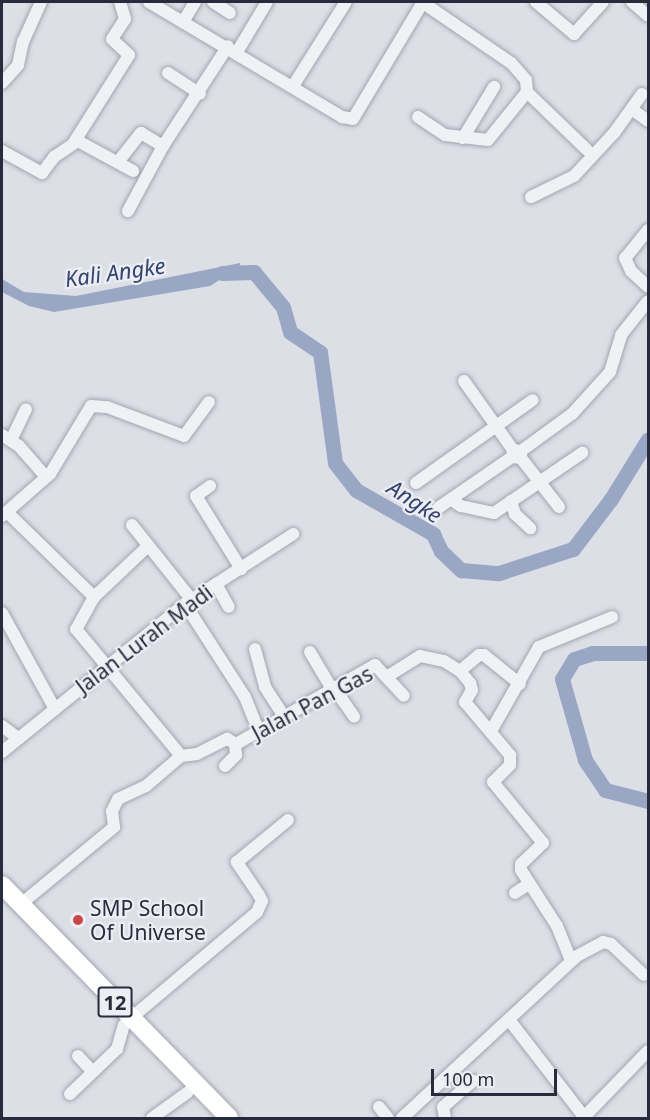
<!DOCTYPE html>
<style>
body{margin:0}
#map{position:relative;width:650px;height:1120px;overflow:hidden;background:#dddfe6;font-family:"Noto Sans",sans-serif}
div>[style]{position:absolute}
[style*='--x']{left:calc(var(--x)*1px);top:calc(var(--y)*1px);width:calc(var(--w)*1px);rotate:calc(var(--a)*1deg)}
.water>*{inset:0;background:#99a7c5}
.river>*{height:15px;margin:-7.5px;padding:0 7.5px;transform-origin:7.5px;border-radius:7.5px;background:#99a7c5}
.roads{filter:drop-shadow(0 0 2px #a3a5b0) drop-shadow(0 0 2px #a3a5b0)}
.minor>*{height:12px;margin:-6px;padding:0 6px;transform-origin:6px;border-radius:6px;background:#f0f1f5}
.highway>*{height:18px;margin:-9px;padding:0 9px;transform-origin:9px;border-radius:9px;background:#fff}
.dots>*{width:16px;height:16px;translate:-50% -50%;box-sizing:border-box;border:3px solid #eceef4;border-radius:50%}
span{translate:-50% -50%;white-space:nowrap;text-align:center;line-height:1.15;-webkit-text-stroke:4.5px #eceef4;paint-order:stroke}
.shield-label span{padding:2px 4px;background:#eceef4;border:2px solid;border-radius:4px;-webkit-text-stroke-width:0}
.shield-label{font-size:20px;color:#272b3c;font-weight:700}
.street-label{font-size:21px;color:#272b3c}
.poi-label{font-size:21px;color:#272b3c}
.left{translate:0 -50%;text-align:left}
.water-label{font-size:22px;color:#34446e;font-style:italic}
.frame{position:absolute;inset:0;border:3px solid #272b3c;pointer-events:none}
.scale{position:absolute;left:431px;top:1069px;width:126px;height:27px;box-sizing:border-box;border:3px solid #272b3c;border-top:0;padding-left:8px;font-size:18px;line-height:21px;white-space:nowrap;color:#272b3c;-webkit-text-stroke:4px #eceef4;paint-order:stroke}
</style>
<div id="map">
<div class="water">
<i style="clip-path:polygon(240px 263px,241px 275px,226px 276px,210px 286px,54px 312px,29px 306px,2px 292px,2px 279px,24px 292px,76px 296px)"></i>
</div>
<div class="river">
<i style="--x:222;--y:273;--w:32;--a:-2"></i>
<i style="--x:254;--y:272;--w:45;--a:50.4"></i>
<i style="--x:283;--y:307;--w:26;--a:74"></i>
<i style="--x:290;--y:332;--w:36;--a:34"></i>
<i style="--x:320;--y:352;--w:112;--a:82.3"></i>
<i style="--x:335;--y:463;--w:34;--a:52"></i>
<i style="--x:356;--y:490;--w:89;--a:29.7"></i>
<i style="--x:433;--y:534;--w:19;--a:65"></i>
<i style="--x:441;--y:551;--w:28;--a:44"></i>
<i style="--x:461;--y:570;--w:38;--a:5"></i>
<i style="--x:499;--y:573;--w:78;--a:-18"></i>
<i style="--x:573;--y:549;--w:63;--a:-52.8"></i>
<i style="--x:611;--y:499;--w:70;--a:-58.3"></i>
<i style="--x:648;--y:653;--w:55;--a:180"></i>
<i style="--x:593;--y:653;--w:20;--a:162"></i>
<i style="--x:574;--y:659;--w:23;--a:121"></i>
<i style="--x:562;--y:679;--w:84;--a:74.1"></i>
<i style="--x:585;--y:760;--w:36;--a:56"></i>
<i style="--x:605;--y:790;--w:44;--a:14.3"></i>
</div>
<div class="roads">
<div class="minor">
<i style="--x:149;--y:2;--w:225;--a:30.8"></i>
<i style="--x:342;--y:117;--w:11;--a:10"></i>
<i style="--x:353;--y:119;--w:136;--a:-59.1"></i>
<i style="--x:213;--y:2;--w:20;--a:33"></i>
<i style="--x:536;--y:2;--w:50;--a:40.1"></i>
<i style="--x:574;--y:34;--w:43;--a:-47.8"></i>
<i style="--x:632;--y:2;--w:21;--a:41"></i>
<i style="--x:183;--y:22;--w:23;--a:-59"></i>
<i style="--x:237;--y:52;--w:58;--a:-59"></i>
<i style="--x:168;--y:73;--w:38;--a:33"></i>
<i style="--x:2;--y:83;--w:24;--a:-48"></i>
<i style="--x:18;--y:65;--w:24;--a:-78"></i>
<i style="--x:23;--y:42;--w:44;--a:-65.8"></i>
<i style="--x:293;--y:86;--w:99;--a:-57.8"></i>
<i style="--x:527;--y:92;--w:83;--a:44"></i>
<i style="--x:633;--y:110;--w:19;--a:36"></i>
<i style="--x:418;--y:117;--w:32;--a:34"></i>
<i style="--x:445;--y:135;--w:43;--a:6.6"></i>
<i style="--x:488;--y:140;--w:62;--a:-50.9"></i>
<i style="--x:527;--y:92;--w:12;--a:-95"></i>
<i style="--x:526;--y:80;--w:23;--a:-131"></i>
<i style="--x:511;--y:63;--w:108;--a:-145.6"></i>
<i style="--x:463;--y:138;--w:60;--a:-58.7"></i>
<i style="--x:76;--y:140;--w:65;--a:28.5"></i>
<i style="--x:163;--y:146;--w:119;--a:-57"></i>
<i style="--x:2;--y:151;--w:46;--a:28.8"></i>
<i style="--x:42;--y:173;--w:20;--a:-53"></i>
<i style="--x:54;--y:157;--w:23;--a:-34"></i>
<i style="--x:73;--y:144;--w:105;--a:-57.8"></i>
<i style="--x:129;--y:55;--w:23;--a:-137"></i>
<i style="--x:112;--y:39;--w:24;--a:-57"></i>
<i style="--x:125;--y:19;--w:18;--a:-106"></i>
<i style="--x:118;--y:162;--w:37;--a:-52"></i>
<i style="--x:141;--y:133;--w:26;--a:31"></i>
<i style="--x:163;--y:146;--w:74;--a:118.3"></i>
<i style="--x:531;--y:197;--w:48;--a:-26"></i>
<i style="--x:574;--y:176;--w:59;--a:-47.1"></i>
<i style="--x:614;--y:133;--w:48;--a:-54.3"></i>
<i style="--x:648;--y:230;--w:36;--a:129"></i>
<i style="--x:625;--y:258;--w:14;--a:65"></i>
<i style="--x:631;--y:271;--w:23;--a:43"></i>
<i style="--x:464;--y:381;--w:85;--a:54.6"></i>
<i style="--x:2;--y:435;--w:20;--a:33"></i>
<i style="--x:19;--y:446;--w:41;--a:48.9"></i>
<i style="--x:11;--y:440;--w:34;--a:-64"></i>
<i style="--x:521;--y:451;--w:63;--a:-36"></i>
<i style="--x:572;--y:414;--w:57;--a:-47.9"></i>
<i style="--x:610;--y:372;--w:39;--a:-73"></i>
<i style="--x:621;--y:335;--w:43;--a:-51.5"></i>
<i style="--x:521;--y:458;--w:9;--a:-174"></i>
<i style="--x:512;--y:457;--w:7;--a:-82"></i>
<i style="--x:513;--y:450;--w:8;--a:7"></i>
<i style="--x:521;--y:451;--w:7;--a:90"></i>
<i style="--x:521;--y:458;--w:62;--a:52.2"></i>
<i style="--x:416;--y:483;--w:143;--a:-35.4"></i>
<i style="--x:210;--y:486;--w:17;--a:144"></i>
<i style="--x:196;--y:496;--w:86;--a:58.3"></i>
<i style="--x:452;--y:500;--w:11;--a:34"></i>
<i style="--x:461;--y:506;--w:34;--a:12"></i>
<i style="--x:494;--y:513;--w:107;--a:-34.3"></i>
<i style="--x:511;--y:501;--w:14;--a:73"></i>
<i style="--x:515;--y:514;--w:21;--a:43"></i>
<i style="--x:438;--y:508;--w:90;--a:-34.6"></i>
<i style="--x:7;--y:512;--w:122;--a:44.3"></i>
<i style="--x:2;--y:516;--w:64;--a:-41.2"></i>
<i style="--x:50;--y:474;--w:79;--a:-58.9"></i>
<i style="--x:91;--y:406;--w:16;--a:4"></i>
<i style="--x:107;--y:407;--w:82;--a:20.6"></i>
<i style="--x:184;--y:436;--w:42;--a:-53.7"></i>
<i style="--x:132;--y:525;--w:95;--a:51.4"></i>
<i style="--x:148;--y:546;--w:74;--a:136.6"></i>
<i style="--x:94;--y:597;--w:37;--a:119"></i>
<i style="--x:76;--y:629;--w:165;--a:50.4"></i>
<i style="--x:216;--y:584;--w:26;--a:61"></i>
<i style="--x:185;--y:604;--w:111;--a:57.2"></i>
<i style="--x:245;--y:697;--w:35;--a:68"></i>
<i style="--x:2;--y:613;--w:110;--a:61.1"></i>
<i style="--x:255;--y:649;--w:39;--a:75"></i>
<i style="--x:265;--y:687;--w:33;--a:57"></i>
<i style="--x:310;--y:652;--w:43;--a:59.3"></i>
<i style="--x:460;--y:671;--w:25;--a:-40"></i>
<i style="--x:479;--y:655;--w:5;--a:0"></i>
<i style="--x:484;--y:655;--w:46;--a:38.9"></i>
<i style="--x:388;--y:676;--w:38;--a:-32"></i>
<i style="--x:420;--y:656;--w:25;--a:12"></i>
<i style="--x:444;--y:661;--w:19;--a:32"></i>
<i style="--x:460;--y:671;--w:16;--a:50"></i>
<i style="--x:470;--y:683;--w:7;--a:74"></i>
<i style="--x:472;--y:690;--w:14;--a:120"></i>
<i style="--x:465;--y:702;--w:70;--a:49.7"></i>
<i style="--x:510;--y:755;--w:10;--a:90"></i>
<i style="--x:510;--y:765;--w:24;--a:135"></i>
<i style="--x:493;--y:782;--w:79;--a:50.7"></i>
<i style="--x:543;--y:843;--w:30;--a:136"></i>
<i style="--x:521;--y:864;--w:6;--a:90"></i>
<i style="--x:521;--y:870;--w:67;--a:57.3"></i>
<i style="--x:557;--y:926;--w:37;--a:68"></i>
<i style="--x:334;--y:688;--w:35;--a:55"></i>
<i style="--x:2;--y:726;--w:21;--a:37"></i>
<i style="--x:491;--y:731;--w:97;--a:-60.3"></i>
<i style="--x:539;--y:647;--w:79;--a:-22.3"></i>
<i style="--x:2;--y:752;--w:235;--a:-39"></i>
<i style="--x:185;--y:604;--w:129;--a:-32.9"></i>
<i style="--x:225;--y:766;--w:16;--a:-45"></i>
<i style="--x:236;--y:755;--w:11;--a:-95"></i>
<i style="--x:515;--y:893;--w:17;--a:-33"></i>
<i style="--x:21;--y:904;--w:121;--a:-39.6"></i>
<i style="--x:114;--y:827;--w:16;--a:-97"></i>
<i style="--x:112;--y:811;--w:13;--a:-63"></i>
<i style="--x:118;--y:799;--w:31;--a:-25"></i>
<i style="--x:146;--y:786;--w:46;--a:-40.6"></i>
<i style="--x:181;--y:756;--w:16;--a:-7"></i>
<i style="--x:197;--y:754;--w:34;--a:-27"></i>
<i style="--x:227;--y:739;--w:10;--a:29"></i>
<i style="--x:236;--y:744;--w:160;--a:-29.6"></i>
<i style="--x:375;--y:665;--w:42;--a:46.9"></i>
<i style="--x:130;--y:1019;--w:166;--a:-40.1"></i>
<i style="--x:257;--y:912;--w:12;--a:-66"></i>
<i style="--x:262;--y:901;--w:7;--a:-117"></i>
<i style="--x:259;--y:895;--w:40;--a:-124"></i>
<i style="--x:237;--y:862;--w:66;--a:-39.5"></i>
<i style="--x:510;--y:1021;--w:123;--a:52.3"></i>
<i style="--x:78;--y:1056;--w:21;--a:47"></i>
<i style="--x:70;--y:1094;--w:65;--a:-43.8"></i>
<i style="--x:117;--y:1049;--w:25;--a:-74"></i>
<i style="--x:379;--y:1107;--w:14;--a:51"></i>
<i style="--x:584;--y:1117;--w:92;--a:-45.9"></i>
<i style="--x:152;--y:1118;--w:44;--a:-35.8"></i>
<i style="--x:402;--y:1118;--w:238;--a:-42.8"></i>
<i style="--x:577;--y:956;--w:30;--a:-28"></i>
<i style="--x:603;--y:942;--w:8;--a:14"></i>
<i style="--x:611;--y:944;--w:45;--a:43.2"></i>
<i style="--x:445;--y:1118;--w:11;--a:-100"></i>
<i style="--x:443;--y:1107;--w:40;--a:-41"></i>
</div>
<div class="highway">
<i style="--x:2;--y:885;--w:325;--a:45.7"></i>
</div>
</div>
<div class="dots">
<i style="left:78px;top:920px;background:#c74846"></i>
</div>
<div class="shield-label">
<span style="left:115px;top:1002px">12</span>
</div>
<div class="street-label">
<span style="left:144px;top:639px;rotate:-37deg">Jalan Lurah Madi</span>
<span style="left:312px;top:703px;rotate:-28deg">Jalan Pan Gas</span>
</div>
<div class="poi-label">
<span class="left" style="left:90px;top:920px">SMP School<br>Of Universe</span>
</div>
<div class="water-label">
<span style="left:115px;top:272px;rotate:-8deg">Kali Angke</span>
<span style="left:415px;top:501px;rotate:33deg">Angke</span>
</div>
<div class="frame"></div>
<div class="scale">100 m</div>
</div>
